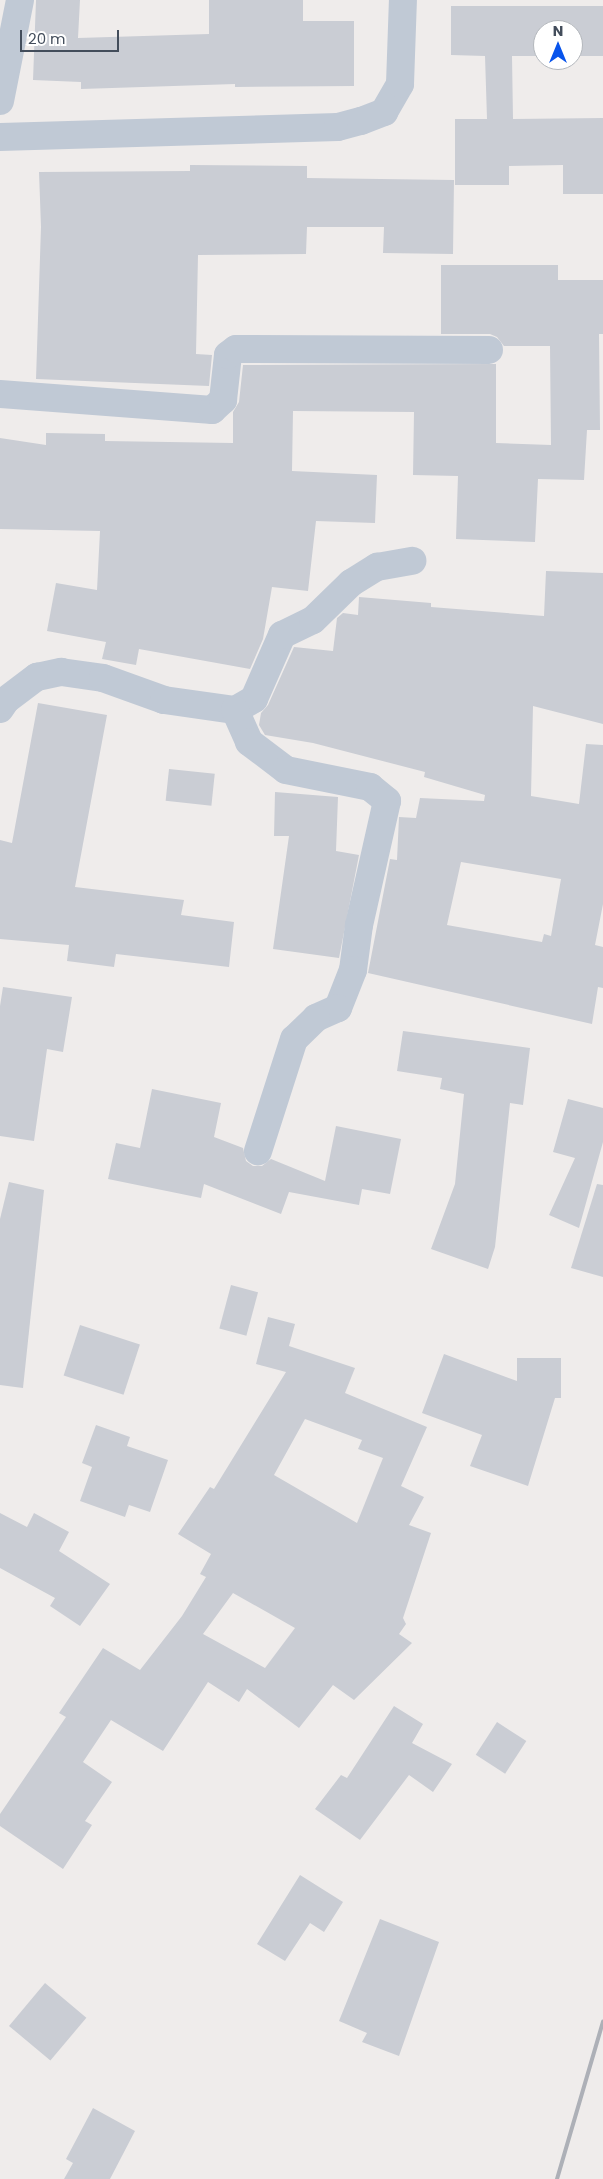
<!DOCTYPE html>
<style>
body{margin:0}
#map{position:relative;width:603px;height:2179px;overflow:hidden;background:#efeceb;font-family:Poppins,sans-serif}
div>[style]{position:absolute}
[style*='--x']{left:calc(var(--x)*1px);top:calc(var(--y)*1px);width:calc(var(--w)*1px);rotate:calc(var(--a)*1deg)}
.building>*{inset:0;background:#cacdd4;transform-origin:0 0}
.minor>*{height:28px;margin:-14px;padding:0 14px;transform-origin:14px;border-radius:14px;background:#c0c9d5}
.rail>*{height:4px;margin:-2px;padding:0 2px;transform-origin:2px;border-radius:2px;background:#adb0b7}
span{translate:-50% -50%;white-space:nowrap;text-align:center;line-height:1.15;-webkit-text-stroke:4px #fff;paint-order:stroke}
.north{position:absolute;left:533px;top:20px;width:50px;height:50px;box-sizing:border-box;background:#fff;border:1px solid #b4b8bd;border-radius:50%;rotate:0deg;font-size:14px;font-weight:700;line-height:20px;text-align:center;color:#434d5b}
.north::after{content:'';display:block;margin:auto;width:18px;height:22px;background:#0854ec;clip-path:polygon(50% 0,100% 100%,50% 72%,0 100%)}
.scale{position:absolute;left:20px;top:30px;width:99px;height:22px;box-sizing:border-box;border:2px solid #434d5b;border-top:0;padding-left:6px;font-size:15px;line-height:18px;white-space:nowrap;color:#434d5b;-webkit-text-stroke:4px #fff;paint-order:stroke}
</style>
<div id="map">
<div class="building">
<i style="clip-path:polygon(36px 0,80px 0,78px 38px,209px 34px,209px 0,303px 0,303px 21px,354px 21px,354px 86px,235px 87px,235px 84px,81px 89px,81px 82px,33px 80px)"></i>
<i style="clip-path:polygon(451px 6px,603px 6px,603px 56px,573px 56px,573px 30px,543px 30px,543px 56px,512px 56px,513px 119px,603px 118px,603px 194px,563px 194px,563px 165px,509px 166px,509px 185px,455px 185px,455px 119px,487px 119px,485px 56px,451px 55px)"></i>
<i style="clip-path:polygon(190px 165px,307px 166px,307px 178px,454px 180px,453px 254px,383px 253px,384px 227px,307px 227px,306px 254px,198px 255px,196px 354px,212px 355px,209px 386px,36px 379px,41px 227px,39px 172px,190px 171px)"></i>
<i style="clip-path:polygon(441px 265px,558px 265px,558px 280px,603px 280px,603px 334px,599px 334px,600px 430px,587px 430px,584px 480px,538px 479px,535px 542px,456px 539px,458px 476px,413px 475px,414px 412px,293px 411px,292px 471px,377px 475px,375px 523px,316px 521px,308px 591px,272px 587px,263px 639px,250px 669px,139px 649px,136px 665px,102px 659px,106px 642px,47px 631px,56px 583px,97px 590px,100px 531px,0 529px,0 438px,46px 445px,46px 433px,105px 434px,105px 441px,233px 443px,233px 412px,239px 402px,243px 365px,496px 364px,496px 443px,551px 445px,550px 346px,504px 346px,497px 337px,490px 334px,441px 334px)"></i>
<i style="clip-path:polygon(evenodd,546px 571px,603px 573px,603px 724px,533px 706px,531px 796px,579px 804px,586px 744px,603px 745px,603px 904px,595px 945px,603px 947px,603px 988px,598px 987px,592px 1024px,368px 973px,390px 859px,397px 860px,399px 817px,416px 818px,420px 798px,484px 801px,485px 795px,424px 777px,425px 772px,313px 743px,265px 735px,259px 725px,261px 713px,268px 705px,294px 647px,333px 651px,337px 618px,343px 613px,358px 615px,359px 597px,431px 603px,431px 607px,544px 616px,546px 571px,461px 862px,561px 879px,551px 936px,544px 934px,542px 942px,447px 925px,461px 862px)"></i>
<i style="clip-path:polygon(38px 703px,107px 715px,75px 887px,184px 900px,181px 915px,234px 922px,229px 967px,116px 954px,114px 967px,67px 961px,69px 945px,0 939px,0 840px,12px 843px)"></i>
<i style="left:169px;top:769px;width:46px;height:32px;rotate:6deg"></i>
<i style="clip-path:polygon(275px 792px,338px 797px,336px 851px,359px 855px,339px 958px,273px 949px,289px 836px,274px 836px)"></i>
<i style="clip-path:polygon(3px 987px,72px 997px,63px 1052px,47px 1049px,34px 1141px,0 1136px,0 1006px)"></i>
<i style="clip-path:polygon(403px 1031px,530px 1048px,523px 1105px,510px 1103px,495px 1247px,488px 1269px,431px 1249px,455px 1184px,464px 1094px,440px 1089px,442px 1078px,397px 1071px)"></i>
<i style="clip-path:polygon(152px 1089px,221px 1103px,214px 1137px,243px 1148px,246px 1161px,253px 1166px,262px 1166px,271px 1159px,325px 1181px,336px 1126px,401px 1139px,390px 1194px,362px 1189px,359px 1205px,289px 1192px,281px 1214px,204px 1184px,201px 1198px,108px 1179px,116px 1143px,140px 1148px)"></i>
<i style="clip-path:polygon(568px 1099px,603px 1108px,603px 1142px,579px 1228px,549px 1215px,575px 1158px,553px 1152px)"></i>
<i style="clip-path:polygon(9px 1182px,44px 1190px,23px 1388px,0 1385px,0 1219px)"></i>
<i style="clip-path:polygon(597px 1184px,603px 1185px,603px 1277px,571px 1268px)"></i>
<i style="left:231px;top:1285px;width:28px;height:45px;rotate:15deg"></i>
<i style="clip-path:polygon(evenodd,268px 1317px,295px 1324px,289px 1346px,355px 1368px,345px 1393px,427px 1427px,401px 1486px,424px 1497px,409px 1525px,431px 1533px,403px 1618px,406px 1624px,399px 1634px,412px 1643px,354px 1700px,333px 1685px,299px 1728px,247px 1689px,239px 1702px,208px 1682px,163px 1751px,111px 1720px,83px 1762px,112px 1782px,85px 1821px,92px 1825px,63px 1869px,0 1826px,0 1814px,66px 1717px,59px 1713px,103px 1648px,140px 1670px,182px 1616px,206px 1577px,200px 1574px,211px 1554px,178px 1534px,210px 1487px,214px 1489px,286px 1372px,256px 1364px,268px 1317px,305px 1419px,362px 1440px,358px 1449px,383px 1458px,357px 1523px,274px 1475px,305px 1419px,268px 1317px,233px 1593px,295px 1628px,265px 1668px,203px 1634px,233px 1593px)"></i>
<i style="left:80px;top:1325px;width:63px;height:53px;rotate:18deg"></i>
<i style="clip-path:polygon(444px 1354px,517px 1381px,517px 1358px,561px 1358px,561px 1398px,555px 1398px,528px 1486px,470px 1466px,482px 1435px,422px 1413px)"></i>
<i style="clip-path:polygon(96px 1425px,130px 1437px,127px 1446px,168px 1460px,150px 1512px,129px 1505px,125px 1517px,80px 1501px,92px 1467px,82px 1463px)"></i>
<i style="clip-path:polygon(0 1513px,27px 1527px,34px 1513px,69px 1532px,59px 1551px,110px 1584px,80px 1626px,50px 1606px,55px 1598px,0 1568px)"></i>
<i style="clip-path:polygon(394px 1706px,423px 1724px,412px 1743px,452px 1764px,433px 1792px,409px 1775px,360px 1840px,315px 1809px,341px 1775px,347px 1778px)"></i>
<i style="left:497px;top:1722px;width:35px;height:39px;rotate:33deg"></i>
<i style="clip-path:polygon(300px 1875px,343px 1902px,324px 1932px,310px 1923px,285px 1961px,257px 1944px)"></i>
<i style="clip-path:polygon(380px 1919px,439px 1942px,399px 2056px,362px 2042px,367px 2033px,339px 2021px)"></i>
<i style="left:45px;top:1983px;width:54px;height:56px;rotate:40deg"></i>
<i style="clip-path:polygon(93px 2108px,135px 2131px,110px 2179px,64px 2179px,73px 2163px,66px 2159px)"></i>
</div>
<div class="minor">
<i style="--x:0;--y:101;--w:103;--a:-78.8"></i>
<i style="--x:0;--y:137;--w:338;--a:-1.7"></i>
<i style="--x:338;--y:127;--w:24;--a:-15"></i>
<i style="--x:361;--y:121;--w:25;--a:-21"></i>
<i style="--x:384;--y:112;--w:32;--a:-60"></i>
<i style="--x:400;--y:84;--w:84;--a:-88"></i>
<i style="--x:0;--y:394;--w:213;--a:4.3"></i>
<i style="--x:212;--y:410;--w:15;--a:-42"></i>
<i style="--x:223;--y:400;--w:45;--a:-83.7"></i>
<i style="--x:228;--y:355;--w:10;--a:-37"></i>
<i style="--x:236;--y:349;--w:253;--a:0.2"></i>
<i style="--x:0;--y:709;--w:11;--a:-56"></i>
<i style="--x:6;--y:700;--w:39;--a:-37"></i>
<i style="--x:37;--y:677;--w:25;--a:-12"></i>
<i style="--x:61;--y:672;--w:42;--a:8.1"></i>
<i style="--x:103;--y:678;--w:65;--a:19.8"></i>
<i style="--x:164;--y:700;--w:72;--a:8"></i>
<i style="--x:235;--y:710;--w:22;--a:-30"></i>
<i style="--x:254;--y:699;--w:70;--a:-66.4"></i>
<i style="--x:282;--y:635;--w:34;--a:-26"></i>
<i style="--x:313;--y:620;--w:53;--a:-44.2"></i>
<i style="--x:351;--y:583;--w:31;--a:-32"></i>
<i style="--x:377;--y:567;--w:36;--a:-10"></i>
<i style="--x:235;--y:710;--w:35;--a:66"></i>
<i style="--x:249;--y:742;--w:46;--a:37.1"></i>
<i style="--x:286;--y:770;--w:86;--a:11.4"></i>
<i style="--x:370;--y:787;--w:22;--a:39"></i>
<i style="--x:387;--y:801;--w:127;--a:102.7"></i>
<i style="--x:359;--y:925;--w:45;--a:97.6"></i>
<i style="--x:353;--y:970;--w:41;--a:111.5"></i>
<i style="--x:338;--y:1008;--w:24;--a:156"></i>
<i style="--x:316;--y:1018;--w:30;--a:136"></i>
<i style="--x:294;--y:1039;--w:118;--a:107.8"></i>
</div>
<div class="rail">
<i style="--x:557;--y:2179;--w:164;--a:-73.7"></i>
</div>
<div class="north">N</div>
<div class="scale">20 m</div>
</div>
